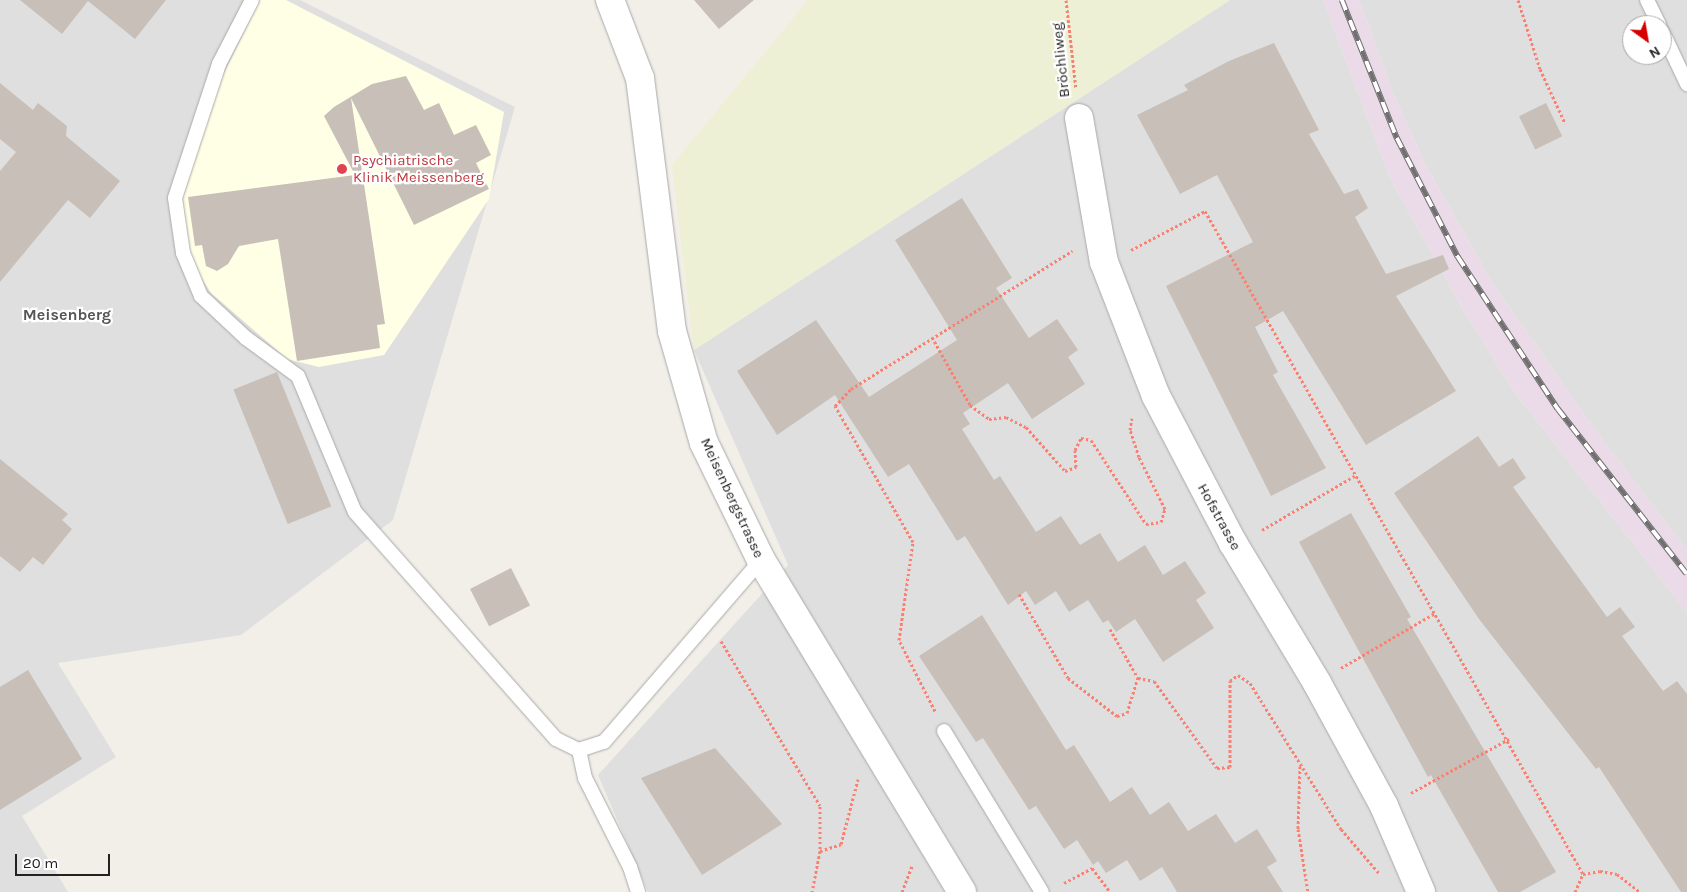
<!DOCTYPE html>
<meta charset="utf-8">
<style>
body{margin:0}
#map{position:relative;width:1687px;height:892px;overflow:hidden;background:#f2efe9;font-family:Karla,sans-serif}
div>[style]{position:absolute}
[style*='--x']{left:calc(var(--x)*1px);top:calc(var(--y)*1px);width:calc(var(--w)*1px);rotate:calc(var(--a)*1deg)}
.residential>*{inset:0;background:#e0dfdf}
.industrial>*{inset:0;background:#ebdbe8}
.education>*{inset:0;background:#ffffe5}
.farmland>*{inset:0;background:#eef0d5}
.building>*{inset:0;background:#c7bfb8;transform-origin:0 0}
.path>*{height:3px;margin-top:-1.5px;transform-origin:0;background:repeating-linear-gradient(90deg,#fa8072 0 2.5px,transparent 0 5px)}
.roads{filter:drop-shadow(0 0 1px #a9a9a9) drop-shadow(0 0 1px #a9a9a9)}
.service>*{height:14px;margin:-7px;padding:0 7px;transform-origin:7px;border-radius:7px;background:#fff}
.minor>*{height:28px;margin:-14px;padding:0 14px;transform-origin:14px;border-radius:14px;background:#fff}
.rail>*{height:5.5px;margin-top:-2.75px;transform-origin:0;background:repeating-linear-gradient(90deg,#fff 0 11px,#707070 0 22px);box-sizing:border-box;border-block:1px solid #707070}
.dots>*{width:14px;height:14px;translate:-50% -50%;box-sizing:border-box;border:2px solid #fff;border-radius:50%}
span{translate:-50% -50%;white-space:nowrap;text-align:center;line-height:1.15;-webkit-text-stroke:4.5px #fff;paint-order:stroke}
.street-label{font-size:15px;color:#222}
.health-label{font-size:15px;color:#be3a42}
.left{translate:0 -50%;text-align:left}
.neighbourhood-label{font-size:16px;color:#555;font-weight:700}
.north{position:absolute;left:1622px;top:15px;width:50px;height:50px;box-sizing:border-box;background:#fff;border:1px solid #a7a7a7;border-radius:50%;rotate:148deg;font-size:14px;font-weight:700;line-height:20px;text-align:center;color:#222}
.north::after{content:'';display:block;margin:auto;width:18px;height:22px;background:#d40000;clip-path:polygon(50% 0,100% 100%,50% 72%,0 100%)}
.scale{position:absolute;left:15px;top:854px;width:95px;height:22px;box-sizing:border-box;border:2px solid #222;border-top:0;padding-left:6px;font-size:15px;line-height:18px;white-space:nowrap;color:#222;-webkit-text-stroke:4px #fff;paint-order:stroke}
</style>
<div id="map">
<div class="residential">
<i style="clip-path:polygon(0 0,300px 0,515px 107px,393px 520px,241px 635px,58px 663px,116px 757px,22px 816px,68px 892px,0 892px)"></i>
<i style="clip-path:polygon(1230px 0,1323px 0,1391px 180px,1464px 311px,1515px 393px,1687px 612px,1687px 892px,648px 892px,598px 775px,788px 565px,694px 350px)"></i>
<i style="clip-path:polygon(evenodd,1359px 0,1687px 0,1687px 550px,1595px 430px,1490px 279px,1426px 166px,1393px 93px,1359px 0,1632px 25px,1662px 25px,1662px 55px,1632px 55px,1632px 25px)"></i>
</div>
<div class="industrial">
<i style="clip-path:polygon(1323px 0,1359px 0,1393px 93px,1426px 166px,1490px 279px,1595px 430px,1687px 550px,1687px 612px,1515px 393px,1464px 311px,1391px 180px)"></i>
</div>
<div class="education">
<i style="clip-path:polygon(260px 0,286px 0,504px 112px,489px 199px,384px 355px,319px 367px,287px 359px,211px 293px,193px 265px,183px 218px,181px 189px,215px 92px)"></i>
</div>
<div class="farmland">
<i style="clip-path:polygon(808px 0,1230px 0,694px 350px,672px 165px)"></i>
</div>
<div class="building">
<i style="clip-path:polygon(20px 0,166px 0,135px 39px,88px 1px,62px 34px)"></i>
<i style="clip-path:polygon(694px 0,754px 0,719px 29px)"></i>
<i style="clip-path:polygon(1274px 43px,1319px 130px,1309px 134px,1344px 194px,1358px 189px,1368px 208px,1355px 217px,1386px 274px,1443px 255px,1449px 269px,1396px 296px,1456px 391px,1366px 445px,1283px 311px,1255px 327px,1278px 372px,1273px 375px,1326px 468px,1271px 496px,1166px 286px,1253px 242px,1217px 175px,1180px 194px,1137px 115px,1188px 90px,1184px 85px,1229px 61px)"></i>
<i style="clip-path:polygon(406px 76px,424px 110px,439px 103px,454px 135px,476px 125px,491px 155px,476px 163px,489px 189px,414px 225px,351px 98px,385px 324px,377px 325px,380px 348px,297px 361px,278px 239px,239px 246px,228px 264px,217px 271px,206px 266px,202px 245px,195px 246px,188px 197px,355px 175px,324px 116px,334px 107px,372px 84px)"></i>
<i style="clip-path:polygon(0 83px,33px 110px,38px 103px,67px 126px,66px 136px,120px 181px,90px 218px,68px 200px,0 282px,0 171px,16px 152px,0 139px)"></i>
<i style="left:1546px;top:103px;width:37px;height:30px;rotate:64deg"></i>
<i style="clip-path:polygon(962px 198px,1012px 278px,996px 288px,1029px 338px,1057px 319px,1078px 350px,1068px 357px,1085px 384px,1032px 419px,1008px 383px,963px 413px,970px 424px,962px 429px,994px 480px,1000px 476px,1036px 532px,1061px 516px,1080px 545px,1100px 533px,1118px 562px,1145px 545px,1163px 575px,1185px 561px,1206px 593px,1196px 600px,1214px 628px,1163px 662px,1135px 619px,1116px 632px,1108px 620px,1103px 623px,1088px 600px,1069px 612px,1056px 591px,1035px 605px,1026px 591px,1008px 605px,965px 536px,957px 541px,909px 464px,888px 477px,835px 395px,777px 435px,737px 371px,816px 320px,869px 397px,957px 340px,895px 240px)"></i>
<i style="left:277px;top:372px;width:145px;height:47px;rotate:68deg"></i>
<i style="clip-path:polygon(1478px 436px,1499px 467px,1513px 458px,1526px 478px,1513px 487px,1607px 617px,1620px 607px,1635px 627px,1622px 636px,1663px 691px,1677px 681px,1687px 694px,1687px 892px,1681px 892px,1599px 767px,1596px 769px,1479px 619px,1394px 493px)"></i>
<i style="clip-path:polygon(0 459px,68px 514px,62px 520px,72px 529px,43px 565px,33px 557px,20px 572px,0 556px)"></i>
<i style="clip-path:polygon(1351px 513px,1411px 617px,1407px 619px,1556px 872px,1520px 892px,1498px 892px,1431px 775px,1428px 777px,1299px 542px)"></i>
<i style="left:511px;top:568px;width:42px;height:46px;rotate:63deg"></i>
<i style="clip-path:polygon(982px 615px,1066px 750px,1074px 745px,1110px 802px,1132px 787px,1150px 815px,1169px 802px,1188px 831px,1216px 814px,1235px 843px,1257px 829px,1277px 861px,1267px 867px,1283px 892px,1177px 892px,1162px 867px,1140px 881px,1127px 860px,1106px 873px,1098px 861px,1093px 865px,1077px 840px,1064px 849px,1036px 806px,1029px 810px,983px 738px,976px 742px,919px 656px)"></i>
<i style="clip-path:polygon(28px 670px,82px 759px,0 810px,0 687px)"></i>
<i style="clip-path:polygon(715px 748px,782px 824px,702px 875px,641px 778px)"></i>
</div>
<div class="path">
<i style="--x:1066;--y:0;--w:90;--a:83.6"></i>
<i style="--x:1518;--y:0;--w:72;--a:72.3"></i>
<i style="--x:1540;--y:69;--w:60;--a:65.2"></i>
<i style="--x:1131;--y:250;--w:84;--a:-27.8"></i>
<i style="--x:1205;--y:211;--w:763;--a:60.31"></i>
<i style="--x:932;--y:337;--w:78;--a:60.8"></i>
<i style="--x:970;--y:405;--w:24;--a:36"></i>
<i style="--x:989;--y:419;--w:17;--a:-7"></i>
<i style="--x:1006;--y:417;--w:22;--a:27"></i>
<i style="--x:1026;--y:427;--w:59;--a:48.4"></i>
<i style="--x:1065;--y:471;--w:12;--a:-20"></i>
<i style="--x:1076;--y:467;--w:17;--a:-93"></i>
<i style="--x:1075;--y:450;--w:13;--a:-63"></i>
<i style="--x:1081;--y:438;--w:10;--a:11"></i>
<i style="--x:1091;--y:440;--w:100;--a:56.8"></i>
<i style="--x:1146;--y:524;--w:15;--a:-8"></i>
<i style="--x:1161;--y:522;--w:14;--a:-73"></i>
<i style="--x:1165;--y:509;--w:58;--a:-116.6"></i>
<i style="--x:1139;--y:457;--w:28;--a:-108"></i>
<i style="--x:1130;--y:430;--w:12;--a:-81"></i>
<i style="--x:1262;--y:530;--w:109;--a:-30.3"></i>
<i style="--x:1019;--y:594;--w:97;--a:59.7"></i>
<i style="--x:1068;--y:678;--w:62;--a:37.8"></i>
<i style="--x:1117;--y:716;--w:10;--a:-17"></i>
<i style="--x:1127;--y:713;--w:37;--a:-73"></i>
<i style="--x:1110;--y:629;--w:56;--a:60.3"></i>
<i style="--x:1138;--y:678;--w:16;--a:11"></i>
<i style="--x:1154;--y:681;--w:107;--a:54.1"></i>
<i style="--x:1217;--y:768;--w:13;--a:-4"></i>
<i style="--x:1230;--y:767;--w:86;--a:-90"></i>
<i style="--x:1230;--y:681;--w:10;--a:-37"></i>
<i style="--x:1238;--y:675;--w:14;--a:34"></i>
<i style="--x:1250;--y:683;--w:172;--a:58.1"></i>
<i style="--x:1341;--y:829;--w:58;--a:49.2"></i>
<i style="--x:721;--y:641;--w:192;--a:59"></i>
<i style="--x:820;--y:806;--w:45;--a:90"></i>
<i style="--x:820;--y:851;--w:42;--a:101"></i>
<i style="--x:1341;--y:668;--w:109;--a:-30.3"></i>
<i style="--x:935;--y:711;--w:80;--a:-116.9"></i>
<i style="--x:899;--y:640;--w:99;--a:-81.9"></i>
<i style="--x:913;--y:542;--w:157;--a:-119.8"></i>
<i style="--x:835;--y:406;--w:23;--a:-47"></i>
<i style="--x:851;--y:389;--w:261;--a:-32"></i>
<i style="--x:1300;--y:766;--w:63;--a:91.8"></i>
<i style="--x:1298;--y:829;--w:64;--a:81"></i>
<i style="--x:1411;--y:793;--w:112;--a:-28.9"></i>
<i style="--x:820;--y:851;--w:22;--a:-18"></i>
<i style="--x:841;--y:844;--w:67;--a:-75.3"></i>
<i style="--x:1064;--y:883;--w:32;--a:-28"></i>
<i style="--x:1092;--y:868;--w:30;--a:53"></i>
<i style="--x:902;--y:892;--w:28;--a:-69"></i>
<i style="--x:1575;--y:892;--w:20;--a:-66"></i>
<i style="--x:1583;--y:874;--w:17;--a:-10"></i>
<i style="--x:1600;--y:871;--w:17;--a:10"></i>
<i style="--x:1617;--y:874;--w:29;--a:38"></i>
</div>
<div class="roads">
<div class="service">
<i style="--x:252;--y:0;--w:72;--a:117.3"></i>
<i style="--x:219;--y:64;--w:141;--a:108.2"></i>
<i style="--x:175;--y:198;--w:56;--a:81.7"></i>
<i style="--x:183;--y:253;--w:47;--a:67.3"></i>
<i style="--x:201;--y:296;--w:62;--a:43"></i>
<i style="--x:246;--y:338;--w:64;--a:36.2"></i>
<i style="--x:298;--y:376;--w:147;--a:67.3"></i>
<i style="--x:355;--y:512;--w:303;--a:48.5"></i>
<i style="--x:556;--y:739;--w:25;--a:26"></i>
<i style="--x:579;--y:750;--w:26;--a:-18"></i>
<i style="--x:604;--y:742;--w:240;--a:-49.2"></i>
<i style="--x:1647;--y:0;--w:28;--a:64"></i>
<i style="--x:1662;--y:31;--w:59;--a:64.7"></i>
<i style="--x:944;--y:731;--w:188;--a:58.7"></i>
<i style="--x:579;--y:750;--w:29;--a:78"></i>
<i style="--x:585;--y:778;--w:100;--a:63.2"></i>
<i style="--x:630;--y:867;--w:26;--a:72"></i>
</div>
<div class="minor">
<i style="--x:610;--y:0;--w:84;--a:69"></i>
<i style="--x:640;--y:78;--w:255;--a:82.8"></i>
<i style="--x:672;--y:331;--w:116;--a:74.1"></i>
<i style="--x:704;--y:443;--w:130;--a:64"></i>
<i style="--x:761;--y:560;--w:388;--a:58.8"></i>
<i style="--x:1079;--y:118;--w:146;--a:80.2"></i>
<i style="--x:1104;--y:262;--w:144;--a:68.8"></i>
<i style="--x:1156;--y:396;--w:166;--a:62.4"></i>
<i style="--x:1233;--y:543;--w:163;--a:59"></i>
<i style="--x:1317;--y:683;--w:140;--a:61.4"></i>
<i style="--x:1384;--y:806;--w:94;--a:66.7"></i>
</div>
</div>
<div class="rail">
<i style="--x:1342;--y:0;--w:149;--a:68.3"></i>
<i style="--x:1397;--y:138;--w:134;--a:62.9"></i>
<i style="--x:1458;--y:257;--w:182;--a:56.7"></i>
<i style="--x:1558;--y:409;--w:209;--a:52"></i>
</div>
<div class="dots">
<i style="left:342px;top:169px;background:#e0444e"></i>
</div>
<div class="street-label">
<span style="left:1061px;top:60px;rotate:-96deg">Bröchliweg</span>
<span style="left:732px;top:498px;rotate:65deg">Meisenbergstrasse</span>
<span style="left:1219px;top:517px;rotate:61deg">Hofstrasse</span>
</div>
<div class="health-label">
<span class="left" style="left:353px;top:169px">Psychiatrische<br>Klinik Meissenberg</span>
</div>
<div class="neighbourhood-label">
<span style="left:67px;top:315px">Meisenberg</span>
</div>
<div class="north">N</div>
<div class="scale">20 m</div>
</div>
